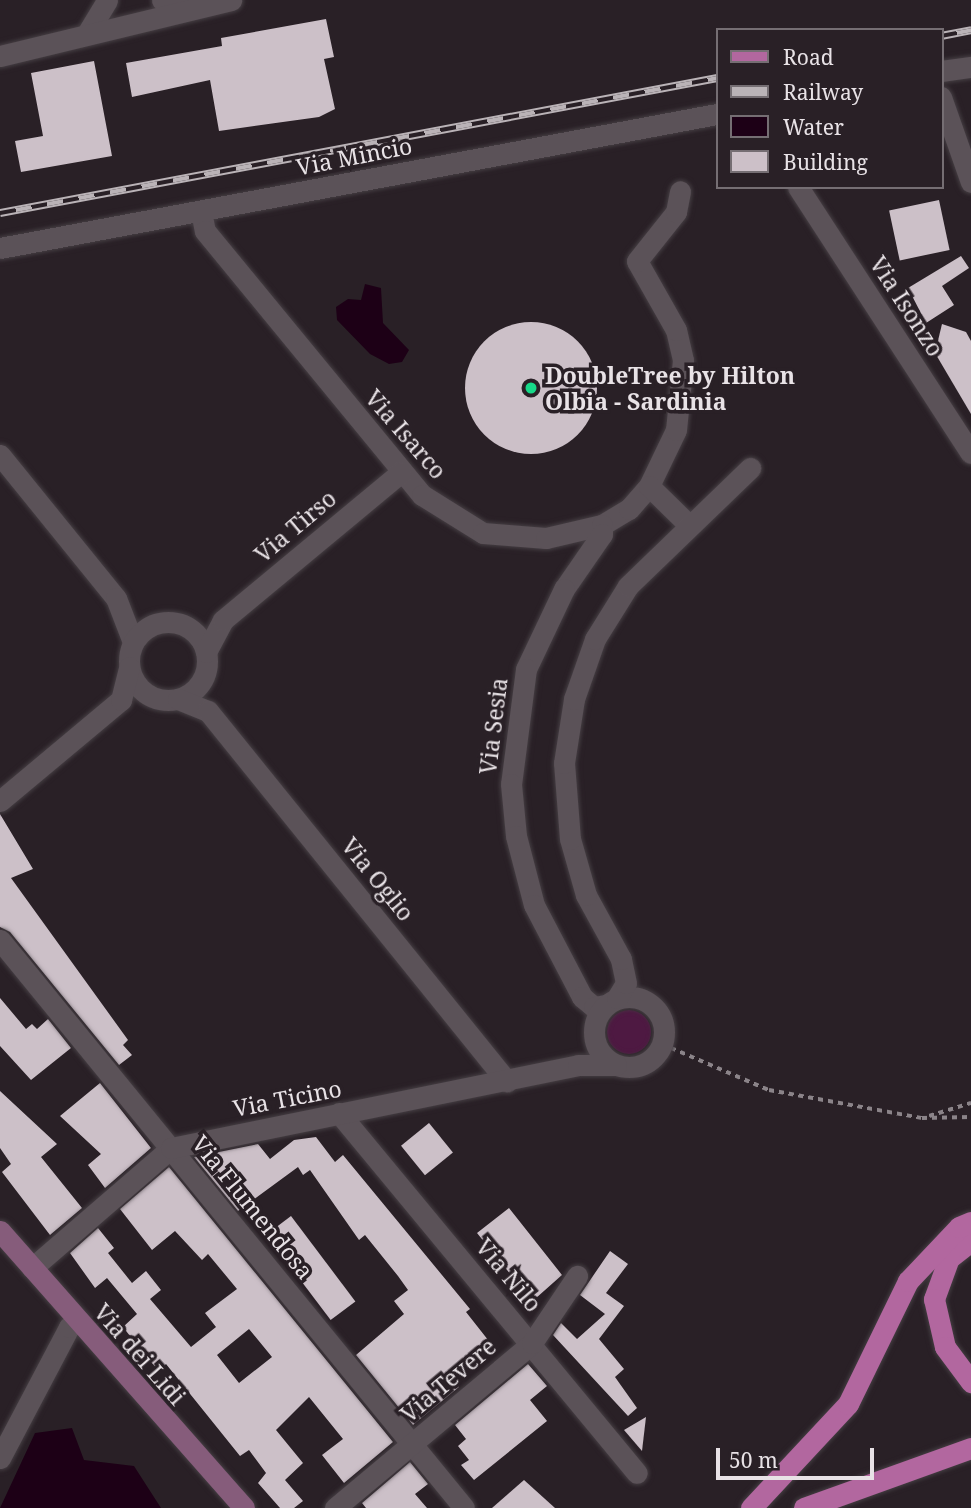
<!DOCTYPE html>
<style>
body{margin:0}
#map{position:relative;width:971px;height:1508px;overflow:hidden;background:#292026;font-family:"Noto Serif",serif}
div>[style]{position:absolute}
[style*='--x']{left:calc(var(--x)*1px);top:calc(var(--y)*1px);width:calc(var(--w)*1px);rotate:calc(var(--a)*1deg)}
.green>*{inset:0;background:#4e1942}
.round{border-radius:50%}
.water>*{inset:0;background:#1d0016}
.building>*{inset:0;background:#ccc0c8;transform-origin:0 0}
.path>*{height:3.5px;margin-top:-1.75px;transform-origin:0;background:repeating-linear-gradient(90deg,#8b8489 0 5px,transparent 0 10px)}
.roads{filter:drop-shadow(0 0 2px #453e43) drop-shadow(0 0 2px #453e43)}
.minor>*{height:21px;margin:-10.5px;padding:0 10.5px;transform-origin:10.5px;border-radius:10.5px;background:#5b5258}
.minor>.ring{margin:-10.5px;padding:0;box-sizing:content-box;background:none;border:21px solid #5b5258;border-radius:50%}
.secondary>*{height:21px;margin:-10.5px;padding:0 10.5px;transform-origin:10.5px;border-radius:10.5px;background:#865c7b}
.primary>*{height:21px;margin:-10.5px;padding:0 10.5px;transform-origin:10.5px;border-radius:10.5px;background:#b2679f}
.rail>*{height:8px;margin-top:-4px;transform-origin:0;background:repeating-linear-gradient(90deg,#292026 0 16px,#bab3b7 0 32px);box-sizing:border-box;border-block:2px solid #bab3b7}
.dots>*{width:19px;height:19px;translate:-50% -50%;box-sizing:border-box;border:4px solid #292026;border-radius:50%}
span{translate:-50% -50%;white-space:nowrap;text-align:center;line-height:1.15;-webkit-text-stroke:7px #292026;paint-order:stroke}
.street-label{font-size:23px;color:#e8e2e6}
.poi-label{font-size:23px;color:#e8e2e6;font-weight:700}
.left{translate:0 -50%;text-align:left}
.legend{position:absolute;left:716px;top:28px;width:228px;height:161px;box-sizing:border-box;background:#292026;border:2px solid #756e73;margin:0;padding:9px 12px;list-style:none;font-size:21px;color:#e8e2e6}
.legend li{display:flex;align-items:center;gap:14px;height:35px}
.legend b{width:35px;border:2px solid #756e73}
.scale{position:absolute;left:716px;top:1448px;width:158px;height:32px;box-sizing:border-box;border:4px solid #e8e2e6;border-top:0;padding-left:9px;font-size:21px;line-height:24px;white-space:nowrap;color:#e8e2e6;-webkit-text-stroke:5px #292026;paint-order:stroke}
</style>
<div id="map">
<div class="green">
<i class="round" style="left:607px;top:1010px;width:44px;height:44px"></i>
</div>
<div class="water">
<i style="clip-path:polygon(365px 284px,381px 288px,383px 323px,409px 350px,402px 362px,389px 364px,370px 354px,337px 320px,336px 307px,348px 299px,361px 300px)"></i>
<i style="clip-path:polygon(72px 1428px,84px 1460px,134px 1466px,161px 1508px,0 1508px,35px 1433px)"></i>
</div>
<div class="building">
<i style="clip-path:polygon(326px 19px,334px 57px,324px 59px,335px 109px,319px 117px,219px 131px,210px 80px,132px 97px,126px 63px,222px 46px,221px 38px)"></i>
<i style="clip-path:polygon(94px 61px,112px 156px,21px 172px,15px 141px,43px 136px,31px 73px)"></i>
<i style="left:939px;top:200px;width:51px;height:51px;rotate:78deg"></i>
<i style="clip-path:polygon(961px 256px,969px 268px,942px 286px,954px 305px,926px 323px,908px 288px)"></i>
<i class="round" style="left:465px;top:322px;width:132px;height:132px"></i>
<i style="clip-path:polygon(942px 324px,966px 332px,971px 341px,971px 414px,935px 353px)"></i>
<i style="clip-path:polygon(0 814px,33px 869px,11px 878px,128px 1040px,123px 1045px,132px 1055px,119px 1065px,10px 932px,0 927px)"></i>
<i style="clip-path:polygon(0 998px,26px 1029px,32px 1024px,37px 1029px,48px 1019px,71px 1048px,31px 1080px,0 1046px)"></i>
<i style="clip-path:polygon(100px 1083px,151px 1148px,105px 1188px,88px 1165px,101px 1154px,60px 1116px)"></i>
<i style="clip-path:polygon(0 1091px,57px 1144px,41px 1157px,82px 1208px,50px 1235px,2px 1172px,11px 1164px,0 1148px)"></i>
<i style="left:429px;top:1123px;width:38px;height:36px;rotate:51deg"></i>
<i style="clip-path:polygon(316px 1137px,335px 1162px,343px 1155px,470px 1309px,466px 1312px,492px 1345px,451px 1378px,459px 1387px,413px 1425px,356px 1355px,404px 1314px,394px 1301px,408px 1290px,398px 1276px,365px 1235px,359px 1240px,310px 1170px,303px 1175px,298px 1167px,238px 1211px,194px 1157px,258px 1144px,270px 1159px,294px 1140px)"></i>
<i style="clip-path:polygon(evenodd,169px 1167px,393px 1442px,344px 1483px,322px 1455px,343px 1439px,309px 1397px,276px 1430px,303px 1463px,285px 1480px,303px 1501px,294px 1508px,280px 1508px,258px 1483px,266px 1473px,249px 1450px,240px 1456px,166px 1364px,159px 1371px,144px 1354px,123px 1327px,137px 1314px,107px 1278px,95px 1288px,70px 1253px,98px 1228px,114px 1248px,108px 1253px,132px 1283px,146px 1271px,161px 1290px,150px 1299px,191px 1347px,216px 1327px,205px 1313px,237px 1289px,208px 1254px,202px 1260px,175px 1231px,152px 1250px,120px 1209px,169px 1167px,249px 1329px,272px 1357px,239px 1383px,217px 1355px,249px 1329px)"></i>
<i style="clip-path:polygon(509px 1208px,562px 1275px,527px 1306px,514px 1290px,520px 1286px,477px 1233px)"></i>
<i style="left:291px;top:1216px;width:107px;height:31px;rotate:53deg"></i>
<i style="clip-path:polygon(610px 1251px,628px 1264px,606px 1293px,624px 1306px,599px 1339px,624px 1369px,615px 1377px,637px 1408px,628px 1416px,553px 1335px,561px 1323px,577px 1339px,605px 1314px,580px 1295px)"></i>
<i style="clip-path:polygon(528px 1364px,547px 1386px,530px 1400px,547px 1421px,474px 1480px,461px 1465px,469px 1460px,458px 1446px,466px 1439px,455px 1425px)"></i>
<i style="clip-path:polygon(646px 1417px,642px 1451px,624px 1430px)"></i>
<i style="clip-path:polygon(410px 1462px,428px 1484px,415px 1494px,427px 1508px,366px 1508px,362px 1503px)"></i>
<i style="clip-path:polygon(524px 1480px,555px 1508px,492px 1508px)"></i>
</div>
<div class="path">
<i style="--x:662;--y:1044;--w:116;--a:23.3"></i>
<i style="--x:769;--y:1090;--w:156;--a:10.4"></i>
<i style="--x:922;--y:1118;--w:49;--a:-1.2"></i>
<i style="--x:929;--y:1116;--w:44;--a:-17.2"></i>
</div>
<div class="roads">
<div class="minor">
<i style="--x:162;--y:0;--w:36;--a:9"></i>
<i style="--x:88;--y:32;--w:37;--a:-59"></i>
<i style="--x:0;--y:56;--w:238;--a:-13.6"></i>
<i style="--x:941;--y:71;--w:30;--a:-8"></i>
<i style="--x:941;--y:97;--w:90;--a:70.6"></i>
<i style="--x:798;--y:187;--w:317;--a:57"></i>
<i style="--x:201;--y:211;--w:20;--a:79"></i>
<i style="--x:205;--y:231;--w:342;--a:50.6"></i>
<i style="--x:422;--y:495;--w:72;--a:31.9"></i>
<i style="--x:483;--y:533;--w:63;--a:4.5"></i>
<i style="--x:546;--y:538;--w:57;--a:-13.1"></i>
<i style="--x:602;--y:525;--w:31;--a:-31"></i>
<i style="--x:629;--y:509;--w:30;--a:-49"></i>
<i style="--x:649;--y:486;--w:62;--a:-64.3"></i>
<i style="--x:676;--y:430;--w:70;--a:-84.3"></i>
<i style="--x:683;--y:360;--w:31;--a:-103"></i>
<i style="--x:676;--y:330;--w:79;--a:-119.5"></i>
<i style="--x:637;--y:261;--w:63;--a:-51.5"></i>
<i style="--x:676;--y:212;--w:21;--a:-79"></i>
<i style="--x:0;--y:248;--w:729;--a:-10.59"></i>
<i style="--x:0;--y:455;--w:184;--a:51"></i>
<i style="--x:116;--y:598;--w:47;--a:68.9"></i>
<i style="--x:649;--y:486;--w:54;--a:44.3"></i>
<i style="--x:602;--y:525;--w:9;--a:90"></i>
<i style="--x:602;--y:534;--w:67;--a:124.6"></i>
<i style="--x:564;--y:589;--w:89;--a:115.4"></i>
<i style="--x:526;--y:669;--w:116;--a:97.4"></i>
<i style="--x:511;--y:784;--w:52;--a:84.5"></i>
<i style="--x:516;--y:836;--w:71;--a:75.4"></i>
<i style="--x:534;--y:905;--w:104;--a:62.4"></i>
<i style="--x:582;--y:997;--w:16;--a:40"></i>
<i style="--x:594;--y:1007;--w:11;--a:-10"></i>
<i class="ring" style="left:129px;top:622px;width:57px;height:57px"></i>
<i style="--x:206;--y:652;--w:36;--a:-62"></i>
<i style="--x:223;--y:620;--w:231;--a:-39.7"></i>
<i style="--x:178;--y:699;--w:32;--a:22"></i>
<i style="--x:208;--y:711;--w:476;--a:51.1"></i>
<i style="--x:0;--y:801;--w:158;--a:-39.9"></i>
<i style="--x:121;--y:700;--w:34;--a:-76"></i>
<i style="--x:0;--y:940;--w:733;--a:50.75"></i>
<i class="ring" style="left:594px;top:997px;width:49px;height:49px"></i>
<i style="--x:617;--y:998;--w:17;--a:-59"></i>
<i style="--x:626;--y:983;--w:25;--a:-102"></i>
<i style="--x:621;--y:959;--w:73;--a:-118.7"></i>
<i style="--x:586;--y:895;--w:58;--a:-105.9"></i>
<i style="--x:570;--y:839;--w:76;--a:-94.5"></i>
<i style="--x:564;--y:763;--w:65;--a:-81.1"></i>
<i style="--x:574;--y:699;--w:64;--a:-70.7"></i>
<i style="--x:595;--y:639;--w:62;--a:-58.1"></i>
<i style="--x:628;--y:586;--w:170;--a:-44"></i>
<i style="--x:339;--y:1113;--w:467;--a:50.4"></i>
<i style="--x:32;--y:1268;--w:184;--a:-40.8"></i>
<i style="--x:171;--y:1148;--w:415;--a:-11.5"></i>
<i style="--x:578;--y:1065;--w:38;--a:0"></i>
<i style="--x:0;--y:1458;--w:148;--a:-62.2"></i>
<i style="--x:69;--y:1327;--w:10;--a:-29"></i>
<i style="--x:335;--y:1508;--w:257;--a:-39.9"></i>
<i style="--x:532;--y:1343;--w:81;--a:-56.1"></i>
</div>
<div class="secondary">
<i style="--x:0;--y:1231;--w:369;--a:48.6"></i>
</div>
<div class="primary">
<i style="--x:971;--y:1241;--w:28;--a:142"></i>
<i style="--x:949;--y:1258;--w:44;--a:110.1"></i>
<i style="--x:934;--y:1299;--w:49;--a:77.1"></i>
<i style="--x:945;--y:1347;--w:44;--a:53.4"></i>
<i style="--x:751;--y:1508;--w:142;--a:-47"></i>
<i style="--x:848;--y:1404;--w:137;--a:-64"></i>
<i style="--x:908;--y:1281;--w:74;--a:-46.6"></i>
<i style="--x:959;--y:1227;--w:13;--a:-23"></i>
<i style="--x:804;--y:1508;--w:177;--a:-19.8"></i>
</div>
</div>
<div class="rail">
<i style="--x:941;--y:36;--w:31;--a:-11"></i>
<i style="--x:0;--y:213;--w:730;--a:-10.66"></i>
</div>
<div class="dots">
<i style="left:531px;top:388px;background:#17d989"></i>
</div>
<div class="street-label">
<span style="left:354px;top:156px;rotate:-11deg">Via Mincio</span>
<span style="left:907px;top:306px;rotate:57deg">Via Isonzo</span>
<span style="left:406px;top:434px;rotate:49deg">Via Isarco</span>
<span style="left:295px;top:526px;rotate:-40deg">Via Tirso</span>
<span style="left:493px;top:726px;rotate:-83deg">Via Sesia</span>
<span style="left:378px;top:879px;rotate:51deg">Via Oglio</span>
<span style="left:287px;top:1098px;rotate:-11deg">Via Ticino</span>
<span style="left:253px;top:1207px;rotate:51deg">Via Flumendosa</span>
<span style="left:509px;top:1275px;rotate:50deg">Via Nilo</span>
<span style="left:140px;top:1354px;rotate:49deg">Via dei Lidi</span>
<span style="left:448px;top:1380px;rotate:-40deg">Via Tevere</span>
</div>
<div class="poi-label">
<span class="left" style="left:545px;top:388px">DoubleTree by Hilton<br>Olbia - Sardinia</span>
</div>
<ul class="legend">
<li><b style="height:9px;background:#b2679f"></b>Road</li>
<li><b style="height:9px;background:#bab3b7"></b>Railway</li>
<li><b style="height:19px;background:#1d0016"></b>Water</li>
<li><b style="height:19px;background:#ccc0c8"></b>Building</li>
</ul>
<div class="scale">50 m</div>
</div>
